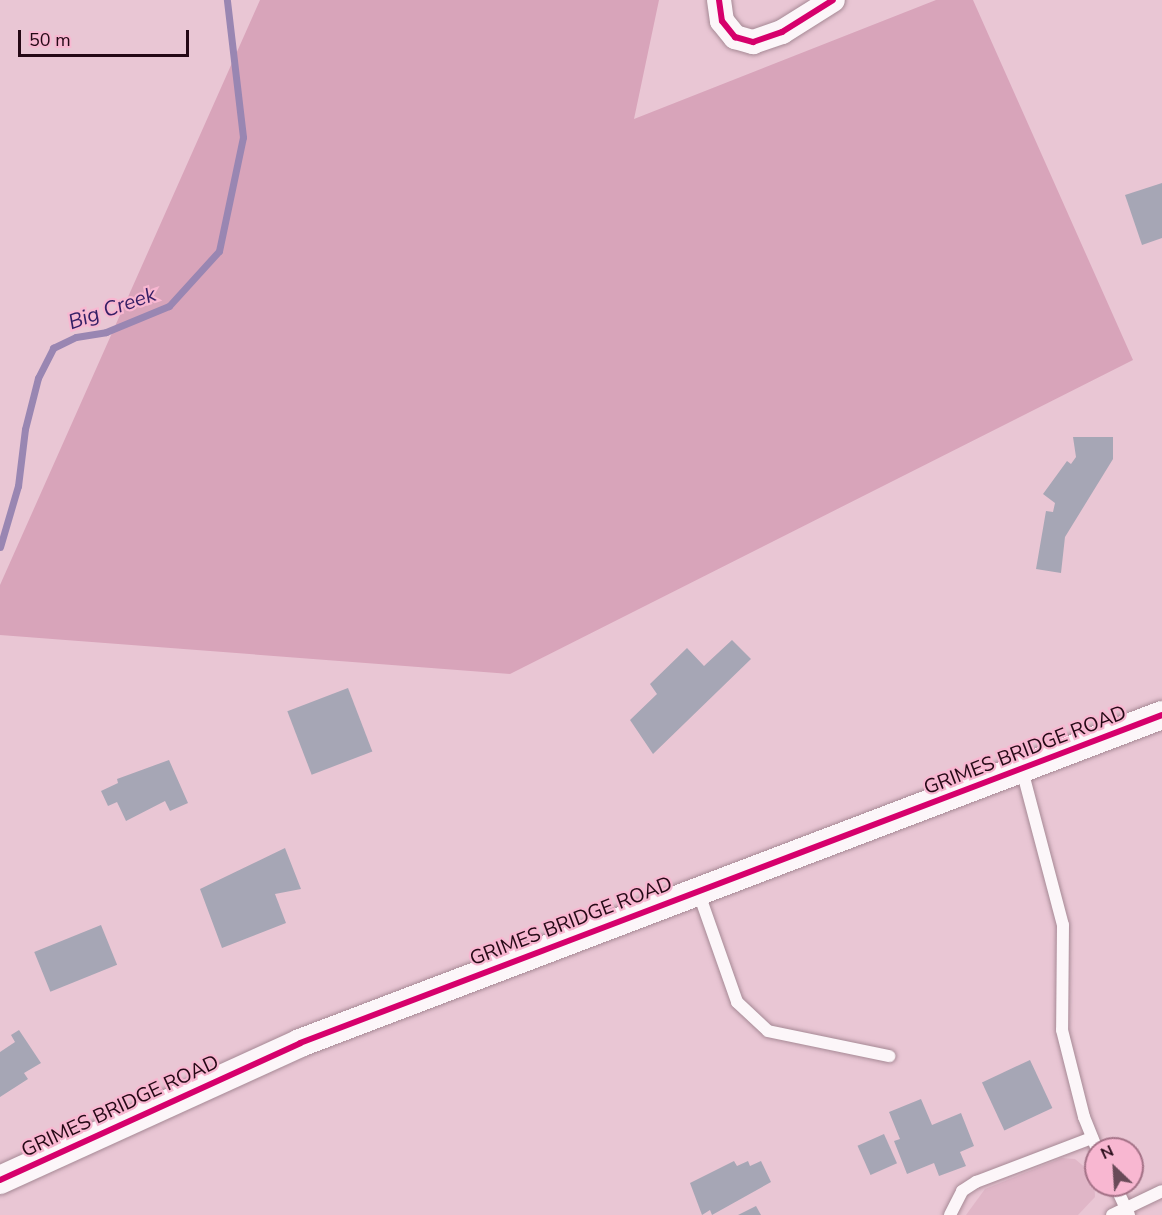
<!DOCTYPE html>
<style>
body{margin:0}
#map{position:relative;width:1162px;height:1215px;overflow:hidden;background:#e9c6d4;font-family:"Nunito Sans",sans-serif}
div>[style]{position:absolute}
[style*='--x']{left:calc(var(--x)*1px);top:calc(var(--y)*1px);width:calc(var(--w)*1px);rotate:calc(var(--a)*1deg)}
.green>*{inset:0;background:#e0b6c7}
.forest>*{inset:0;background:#d8a4ba}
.stream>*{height:7px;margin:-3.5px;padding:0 3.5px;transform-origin:3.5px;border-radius:3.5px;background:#9986b2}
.building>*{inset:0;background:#a6a6b5;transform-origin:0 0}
.roads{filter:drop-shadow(0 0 2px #a68995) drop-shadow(0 0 2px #a68995)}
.service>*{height:12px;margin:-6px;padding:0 6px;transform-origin:6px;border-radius:6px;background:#fcf6f9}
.minor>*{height:24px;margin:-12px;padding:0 12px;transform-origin:12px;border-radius:12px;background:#fcf6f9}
.tertiary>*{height:28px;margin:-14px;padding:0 14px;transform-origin:14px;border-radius:14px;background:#fcf6f9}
.cycleway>*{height:6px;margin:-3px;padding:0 3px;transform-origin:3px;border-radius:3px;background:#d6006c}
span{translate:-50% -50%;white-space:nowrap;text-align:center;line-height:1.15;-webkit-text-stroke:4.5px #f8b7d1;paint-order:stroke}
.street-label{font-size:20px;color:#240815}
.water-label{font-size:21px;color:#351e65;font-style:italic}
.north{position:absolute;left:1084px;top:1137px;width:60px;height:60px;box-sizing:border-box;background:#f8b7d1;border:2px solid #a37186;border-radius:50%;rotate:335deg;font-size:16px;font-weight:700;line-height:24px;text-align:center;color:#240815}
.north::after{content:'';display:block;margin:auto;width:21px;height:27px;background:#694a58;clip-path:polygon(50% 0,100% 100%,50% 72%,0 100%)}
.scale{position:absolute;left:18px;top:30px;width:171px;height:27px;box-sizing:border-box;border:3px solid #240815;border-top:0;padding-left:8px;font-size:18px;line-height:21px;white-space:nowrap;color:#240815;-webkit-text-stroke:4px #f8b7d1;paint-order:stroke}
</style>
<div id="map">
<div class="green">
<i style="clip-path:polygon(1062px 1158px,1075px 1159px,1094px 1175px,1095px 1197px,1078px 1215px,966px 1215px,985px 1189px)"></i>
</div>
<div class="forest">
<i style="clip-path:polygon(260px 0,659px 0,634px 119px,936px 0,973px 0,1133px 360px,510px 674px,0 635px,0 585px)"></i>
</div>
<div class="stream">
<i style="--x:0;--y:547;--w:64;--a:-73.6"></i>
<i style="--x:18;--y:486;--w:57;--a:-83"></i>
<i style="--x:25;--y:429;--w:53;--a:-75.7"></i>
<i style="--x:38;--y:378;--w:34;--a:-63"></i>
<i style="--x:53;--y:348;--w:25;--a:-26"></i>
<i style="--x:76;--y:337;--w:30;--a:-9"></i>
<i style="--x:106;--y:332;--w:68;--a:-22.4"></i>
<i style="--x:169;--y:306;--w:74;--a:-47.7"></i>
<i style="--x:219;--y:251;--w:116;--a:-78.1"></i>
<i style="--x:243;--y:137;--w:138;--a:-96.7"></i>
</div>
<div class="building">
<i style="clip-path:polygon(1162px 183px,1162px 238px,1142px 245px,1125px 195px)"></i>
<i style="clip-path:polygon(1073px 437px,1113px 437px,1113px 459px,1065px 537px,1061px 573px,1036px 569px,1046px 511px,1053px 512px,1055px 503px,1043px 494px,1067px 461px,1071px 464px,1076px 457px)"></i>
<i style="clip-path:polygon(732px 640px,751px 659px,653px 754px,630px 720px,657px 694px,650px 684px,687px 648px,704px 666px)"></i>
<i style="left:348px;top:688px;width:68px;height:65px;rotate:69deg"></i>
<i style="clip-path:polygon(169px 760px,188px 803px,170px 811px,165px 801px,126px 821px,117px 802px,108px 806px,101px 791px,118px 783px,117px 779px)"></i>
<i style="clip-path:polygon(285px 848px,301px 889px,275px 894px,286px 923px,222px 948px,200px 889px)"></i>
<i style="left:101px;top:925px;width:43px;height:72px;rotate:68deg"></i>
<i style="clip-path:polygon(19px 1030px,41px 1063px,24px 1073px,28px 1079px,0 1097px,0 1052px,15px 1042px,11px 1035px)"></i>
<i style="left:1030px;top:1060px;width:53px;height:53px;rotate:65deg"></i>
<i style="clip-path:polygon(921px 1099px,932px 1125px,961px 1113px,974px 1146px,960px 1152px,966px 1166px,939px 1176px,934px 1163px,907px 1174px,894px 1141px,900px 1139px,889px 1112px)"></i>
<i style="left:884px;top:1134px;width:32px;height:29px;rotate:66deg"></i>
<i style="clip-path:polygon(734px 1161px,737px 1166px,748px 1161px,750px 1166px,761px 1161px,771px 1182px,712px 1215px,710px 1210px,702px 1215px,690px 1183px)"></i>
<i style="clip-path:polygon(756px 1206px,761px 1215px,738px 1215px)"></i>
</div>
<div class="roads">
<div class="service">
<i style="--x:1022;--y:770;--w:160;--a:75.2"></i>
<i style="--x:1063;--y:925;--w:105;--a:90.5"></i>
<i style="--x:1062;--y:1030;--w:90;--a:75.8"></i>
<i style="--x:1084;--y:1117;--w:35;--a:68"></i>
<i style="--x:698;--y:891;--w:118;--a:70.6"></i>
<i style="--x:737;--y:1002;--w:42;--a:43.1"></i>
<i style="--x:768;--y:1031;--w:124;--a:11.7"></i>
<i style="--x:1115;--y:1185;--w:33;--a:65"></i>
<i style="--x:950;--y:1215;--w:27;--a:-63"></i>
<i style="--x:962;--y:1191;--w:17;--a:-33"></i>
<i style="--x:976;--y:1182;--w:124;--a:-20.8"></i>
<i style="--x:1112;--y:1215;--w:55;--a:-25.6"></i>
</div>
<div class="minor">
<i style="--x:719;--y:0;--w:21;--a:82"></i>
<i style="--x:722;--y:21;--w:21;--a:51"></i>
<i style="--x:735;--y:37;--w:19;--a:16"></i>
<i style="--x:753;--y:42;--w:31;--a:-19"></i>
<i style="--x:782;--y:32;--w:60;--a:-32.1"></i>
</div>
<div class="tertiary">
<i style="--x:0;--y:1180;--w:330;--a:-24.5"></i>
<i style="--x:300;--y:1043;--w:922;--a:-20.83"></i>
</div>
</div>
<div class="cycleway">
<i style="--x:719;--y:0;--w:21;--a:82"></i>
<i style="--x:722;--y:21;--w:21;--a:51"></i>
<i style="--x:735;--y:37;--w:19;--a:16"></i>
<i style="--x:753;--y:42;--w:31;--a:-19"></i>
<i style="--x:782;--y:32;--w:60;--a:-32.1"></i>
<i style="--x:0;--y:1180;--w:330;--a:-24.5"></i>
<i style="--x:300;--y:1043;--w:922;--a:-20.83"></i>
</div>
<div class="street-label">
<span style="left:1025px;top:750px;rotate:-21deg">GRIMES BRIDGE ROAD</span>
<span style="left:571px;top:921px;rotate:-21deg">GRIMES BRIDGE ROAD</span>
<span style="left:120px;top:1106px;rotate:-25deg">GRIMES BRIDGE ROAD</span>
</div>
<div class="water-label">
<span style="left:112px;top:308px;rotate:-19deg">Big Creek</span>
</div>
<div class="north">N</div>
<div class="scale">50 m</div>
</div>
